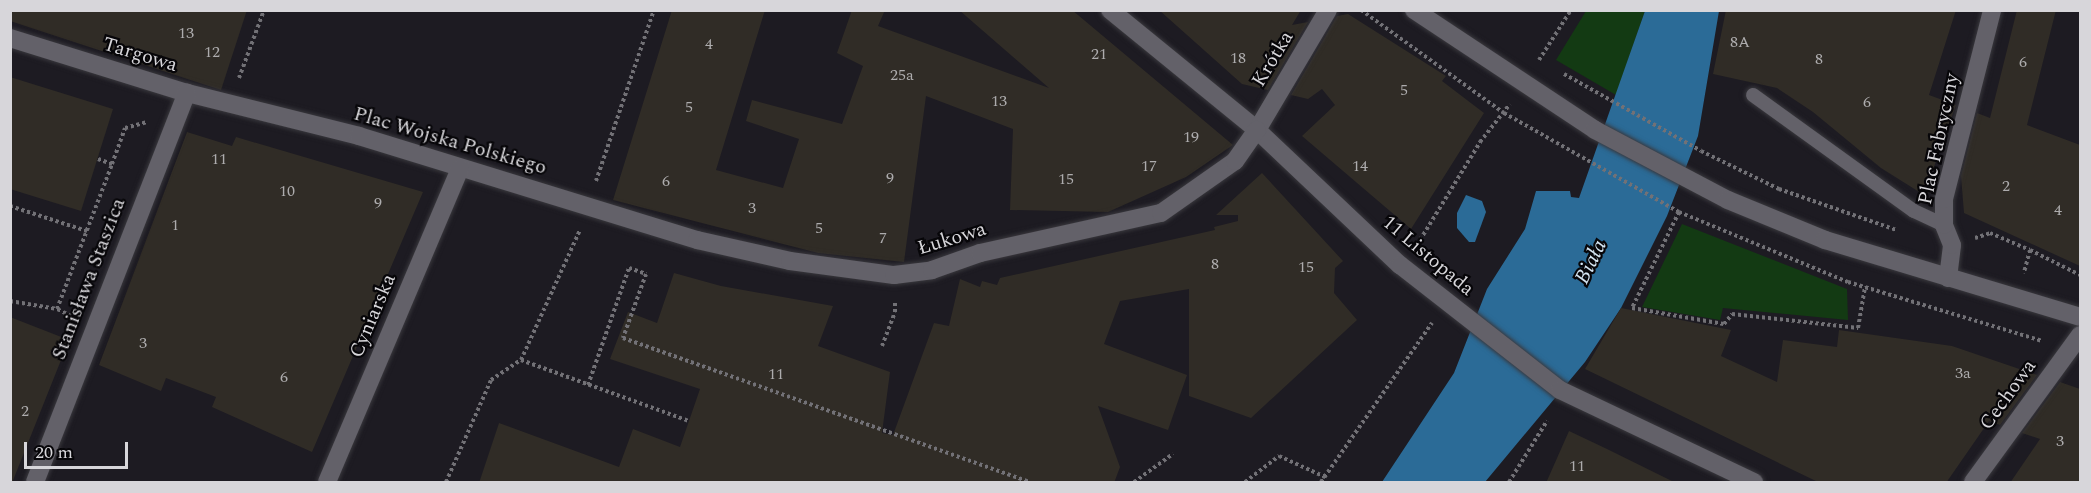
<!DOCTYPE html>
<meta charset="utf-8">
<style>
body{margin:0}
#map{position:relative;width:2091px;height:493px;overflow:hidden;background:#1d1b22;font-family:Spectral,serif}
div>[style]{position:absolute}
[style*='--x']{left:calc(var(--x)*1px);top:calc(var(--y)*1px);width:calc(var(--w)*1px);rotate:calc(var(--a)*1deg)}
.green>*{inset:0;background:#133a13}
.water>*{inset:0;background:#2b6b97}
.building>*{inset:0;background:#302c26}
.path>*{height:4px;margin-top:-2px;transform-origin:0;background:repeating-linear-gradient(90deg,#727176 0 3px,transparent 0 6px)}
.roads{filter:drop-shadow(0 0 2px #39383d) drop-shadow(0 0 2px #39383d)}
.service>*{height:14px;margin:-7px;padding:0 7px;transform-origin:7px;border-radius:7px;background:#636169}
.pedestrian>*{height:18px;margin:-9px;padding:0 9px;transform-origin:9px;border-radius:9px;background:#636169}
.minor>*{height:18px;margin:-9px;padding:0 9px;transform-origin:9px;border-radius:9px;background:#636169}
.tertiary>*{height:18px;margin:-9px;padding:0 9px;transform-origin:9px;border-radius:9px;background:#636169}
span{translate:-50% -50%;white-space:nowrap;text-align:center;line-height:1.15;-webkit-text-stroke:4.5px #070609;paint-order:stroke}
.number-label{font-size:16px;color:#adacad}
.number-label span{-webkit-text-stroke-width:0}
.street-label{font-size:20px;color:#d7d6da}
.water-label{font-size:21px;color:#d5e5f2;font-style:italic}
.frame{position:absolute;inset:0;border:12px solid #d7d6da;pointer-events:none}
.scale{position:absolute;left:24px;top:442px;width:104px;height:27px;box-sizing:border-box;border:3px solid #d7d6da;border-top:0;padding-left:8px;font-size:18px;line-height:21px;white-space:nowrap;color:#d7d6da;-webkit-text-stroke:4px #070609;paint-order:stroke}
</style>
<div id="map">
<div class="green">
<i style="clip-path:polygon(1586px 11px,1645px 11px,1616px 95px,1556px 60px)"></i>
<i style="clip-path:polygon(1682px 224px,1847px 289px,1848px 320px,1723px 308px,1720px 320px,1642px 307px)"></i>
</div>
<div class="water">
<i style="clip-path:polygon(1645px 11px,1719px 11px,1698px 136px,1667px 216px,1621px 308px,1585px 362px,1485px 482px,1382px 482px,1454px 373px,1487px 289px,1525px 229px,1536px 191px,1570px 191px,1571px 197px,1579px 198px)"></i>
<i style="clip-path:polygon(1466px 195px,1482px 201px,1486px 212px,1475px 242px,1469px 242px,1457px 228px,1457px 213px)"></i>
</div>
<div class="building">
<i style="clip-path:polygon(10px 10px,247px 10px,221px 90px,10px 21px)"></i>
<i style="clip-path:polygon(672px 10px,765px 10px,716px 170px,783px 188px,799px 139px,746px 121px,752px 100px,842px 124px,863px 66px,837px 53px,852px 10px,885px 10px,878px 26px,1049px 88px,959px 10px,1072px 10px,1233px 145px,1186px 177px,1108px 212px,1010px 210px,1013px 129px,926px 96px,904px 262px,818px 253px,613px 200px)"></i>
<i style="clip-path:polygon(1159px 10px,1301px 10px,1292px 25px,1308px 22px,1268px 90px,1242px 84px)"></i>
<i style="clip-path:polygon(1726px 10px,1956px 10px,1929px 95px,1956px 105px,1924px 195px,1881px 168px,1813px 112px,1777px 88px,1713px 74px)"></i>
<i style="clip-path:polygon(2017px 10px,2056px 10px,2027px 125px,2080px 145px,2080px 266px,1964px 213px,1961px 176px,1977px 113px,1990px 118px)"></i>
<i style="clip-path:polygon(1348px 14px,1446px 76px,1442px 81px,1484px 113px,1411px 229px,1302px 136px,1335px 105px,1322px 89px,1308px 99px,1291px 95px,1337px 16px)"></i>
<i style="clip-path:polygon(10px 77px,113px 109px,81px 211px,10px 189px)"></i>
<i style="clip-path:polygon(187px 132px,232px 146px,236px 137px,423px 192px,312px 452px,212px 407px,216px 397px,166px 378px,161px 391px,99px 365px)"></i>
<i style="clip-path:polygon(1262px 173px,1343px 261px,1335px 268px,1334px 293px,1357px 320px,1251px 418px,1189px 396px,1189px 289px,1120px 301px,1104px 344px,1187px 375px,1168px 430px,1098px 406px,1120px 467px,1114px 483px,479px 483px,499px 423px,619px 467px,633px 429px,680px 447px,700px 389px,610px 359px,628px 312px,657px 323px,674px 273px,721px 286px,833px 306px,818px 346px,890px 372px,882px 433px,893px 435px,934px 323px,949px 326px,960px 279px,980px 287px,982px 281px,997px 285px,1000px 278px,1215px 230px,1214px 227px,1238px 221px,1238px 215px,1216px 215px)"></i>
<i style="clip-path:polygon(1621px 308px,1731px 330px,1721px 356px,1777px 382px,1783px 340px,1837px 347px,1839px 330px,1952px 346px,2037px 375px,2000px 425px,1989px 421px,1946px 483px,1820px 483px,1585px 369px)"></i>
<i style="clip-path:polygon(10px 317px,69px 340px,12px 483px,10px 483px)"></i>
<i style="clip-path:polygon(2060px 382px,2080px 389px,2080px 483px,2010px 483px,2040px 439px,2022px 433px)"></i>
<i style="clip-path:polygon(1569px 431px,1607px 449px,1676px 483px,1546px 483px)"></i>
</div>
<div class="path">
<i style="--x:1361;--y:10;--w:176;--a:35.8"></i>
<i style="--x:1504;--y:113;--w:201;--a:29.5"></i>
<i style="--x:1679;--y:212;--w:183;--a:22.5"></i>
<i style="--x:1848;--y:282;--w:203;--a:16.9"></i>
<i style="--x:1539;--y:60;--w:59;--a:-57.4"></i>
<i style="--x:1564;--y:74;--w:157;--a:29.3"></i>
<i style="--x:1701;--y:151;--w:87;--a:26"></i>
<i style="--x:1779;--y:189;--w:124;--a:19.3"></i>
<i style="--x:239;--y:78;--w:72;--a:-69.8"></i>
<i style="--x:98;--y:159;--w:15;--a:20"></i>
<i style="--x:112;--y:164;--w:38;--a:-70"></i>
<i style="--x:125;--y:128;--w:23;--a:-15"></i>
<i style="--x:596;--y:181;--w:181;--a:-71.3"></i>
<i style="--x:10;--y:206;--w:81;--a:18"></i>
<i style="--x:1679;--y:212;--w:107;--a:116.1"></i>
<i style="--x:1632;--y:308;--w:93;--a:9.9"></i>
<i style="--x:1724;--y:324;--w:13;--a:-51"></i>
<i style="--x:1732;--y:314;--w:127;--a:6.3"></i>
<i style="--x:1858;--y:328;--w:42;--a:-80.3"></i>
<i style="--x:1975;--y:238;--w:16;--a:-18"></i>
<i style="--x:1990;--y:233;--w:43;--a:23"></i>
<i style="--x:2030;--y:250;--w:24;--a:105"></i>
<i style="--x:1417;--y:245;--w:121;--a:-58.5"></i>
<i style="--x:1480;--y:142;--w:48;--a:-51.7"></i>
<i style="--x:2030;--y:250;--w:56;--a:26.6"></i>
<i style="--x:10;--y:301;--w:48;--a:9.7"></i>
<i style="--x:71;--y:316;--w:16;--a:-153"></i>
<i style="--x:57;--y:309;--w:155;--a:-69.2"></i>
<i style="--x:882;--y:346;--w:36;--a:-69"></i>
<i style="--x:895;--y:312;--w:12;--a:-90"></i>
<i style="--x:521;--y:360;--w:179;--a:20"></i>
<i style="--x:588;--y:385;--w:124;--a:-70.7"></i>
<i style="--x:629;--y:268;--w:18;--a:19"></i>
<i style="--x:646;--y:274;--w:68;--a:109.8"></i>
<i style="--x:623;--y:338;--w:431;--a:19.5"></i>
<i style="--x:446;--y:482;--w:111;--a:-66.2"></i>
<i style="--x:491;--y:380;--w:36;--a:-34"></i>
<i style="--x:521;--y:360;--w:143;--a:-65.6"></i>
<i style="--x:1134;--y:482;--w:48;--a:-35.7"></i>
<i style="--x:1245;--y:482;--w:43;--a:-37.4"></i>
<i style="--x:1279;--y:456;--w:51;--a:24.5"></i>
<i style="--x:1321;--y:482;--w:194;--a:-55.1"></i>
<i style="--x:1509;--y:482;--w:72;--a:-58.1"></i>
</div>
<div class="roads">
<div class="service">
<i style="--x:1753;--y:95;--w:198;--a:35.8"></i>
<i style="--x:1914;--y:211;--w:33;--a:25"></i>
</div>
<div class="pedestrian">
<i style="--x:1110;--y:10;--w:190;--a:39.2"></i>
<i style="--x:1257;--y:130;--w:197;--a:43.4"></i>
<i style="--x:1400;--y:265;--w:203;--a:38"></i>
<i style="--x:1560;--y:390;--w:215;--a:25.4"></i>
<i style="--x:1257;--y:130;--w:139;--a:-59.4"></i>
</div>
<div class="minor">
<i style="--x:10;--y:38;--w:185;--a:17.3"></i>
<i style="--x:187;--y:93;--w:177;--a:14"></i>
<i style="--x:359;--y:136;--w:354;--a:17.1"></i>
<i style="--x:697;--y:240;--w:95;--a:12.7"></i>
<i style="--x:790;--y:261;--w:105;--a:7.7"></i>
<i style="--x:894;--y:275;--w:38;--a:-7"></i>
<i style="--x:932;--y:270;--w:51;--a:-19.5"></i>
<i style="--x:980;--y:253;--w:185;--a:-12.5"></i>
<i style="--x:1161;--y:213;--w:90;--a:-35.1"></i>
<i style="--x:1235;--y:161;--w:38;--a:-55"></i>
<i style="--x:1948;--y:278;--w:33;--a:-83"></i>
<i style="--x:1952;--y:245;--w:22;--a:-112"></i>
<i style="--x:1944;--y:225;--w:26;--a:-90"></i>
<i style="--x:1944;--y:199;--w:195;--a:-75.7"></i>
<i style="--x:35;--y:482;--w:418;--a:-68.7"></i>
<i style="--x:327;--y:482;--w:341;--a:-67"></i>
<i style="--x:1973;--y:482;--w:182;--a:-53.9"></i>
</div>
<div class="tertiary">
<i style="--x:1414;--y:10;--w:217;--a:33.5"></i>
<i style="--x:1595;--y:130;--w:150;--a:27.8"></i>
<i style="--x:1728;--y:200;--w:105;--a:22.4"></i>
<i style="--x:1825;--y:240;--w:266;--a:16.8"></i>
</div>
</div>
<div class="number-label">
<span style="left:186px;top:33px">13</span>
<span style="left:1740px;top:42px">8A</span>
<span style="left:709px;top:44px">4</span>
<span style="left:212px;top:52px">12</span>
<span style="left:1099px;top:54px">21</span>
<span style="left:1238px;top:58px">18</span>
<span style="left:1819px;top:59px">8</span>
<span style="left:2023px;top:62px">6</span>
<span style="left:902px;top:75px">25a</span>
<span style="left:1404px;top:90px">5</span>
<span style="left:999px;top:101px">13</span>
<span style="left:1867px;top:102px">6</span>
<span style="left:689px;top:107px">5</span>
<span style="left:1191px;top:137px">19</span>
<span style="left:219px;top:159px">11</span>
<span style="left:1149px;top:166px">17</span>
<span style="left:1360px;top:166px">14</span>
<span style="left:890px;top:178px">9</span>
<span style="left:1066px;top:179px">15</span>
<span style="left:666px;top:181px">6</span>
<span style="left:2006px;top:186px">2</span>
<span style="left:287px;top:191px">10</span>
<span style="left:378px;top:203px">9</span>
<span style="left:752px;top:208px">3</span>
<span style="left:2058px;top:210px">4</span>
<span style="left:175px;top:225px">1</span>
<span style="left:819px;top:228px">5</span>
<span style="left:883px;top:238px">7</span>
<span style="left:1215px;top:264px">8</span>
<span style="left:1306px;top:267px">15</span>
<span style="left:143px;top:343px">3</span>
<span style="left:1963px;top:373px">3a</span>
<span style="left:776px;top:374px">11</span>
<span style="left:284px;top:377px">6</span>
<span style="left:25px;top:411px">2</span>
<span style="left:2060px;top:441px">3</span>
<span style="left:1577px;top:466px">11</span>
</div>
<div class="street-label">
<span style="left:140px;top:55px;rotate:17deg">Targowa</span>
<span style="left:1273px;top:59px;rotate:-59deg">Krótka</span>
<span style="left:1939px;top:139px;rotate:-78deg">Plac Fabryczny</span>
<span style="left:450px;top:141px;rotate:16deg">Plac Wojska Polskiego</span>
<span style="left:952px;top:239px;rotate:-17deg">Łukowa</span>
<span style="left:1428px;top:256px;rotate:40deg">11 Listopada</span>
<span style="left:89px;top:279px;rotate:-69deg">Stanisława Staszica</span>
<span style="left:373px;top:316px;rotate:-67deg">Cyniarska</span>
<span style="left:2008px;top:395px;rotate:-54deg">Cechowa</span>
</div>
<div class="water-label">
<span style="left:1591px;top:262px;rotate:-64deg">Biała</span>
</div>
<div class="frame"></div>
<div class="scale">20 m</div>
</div>
